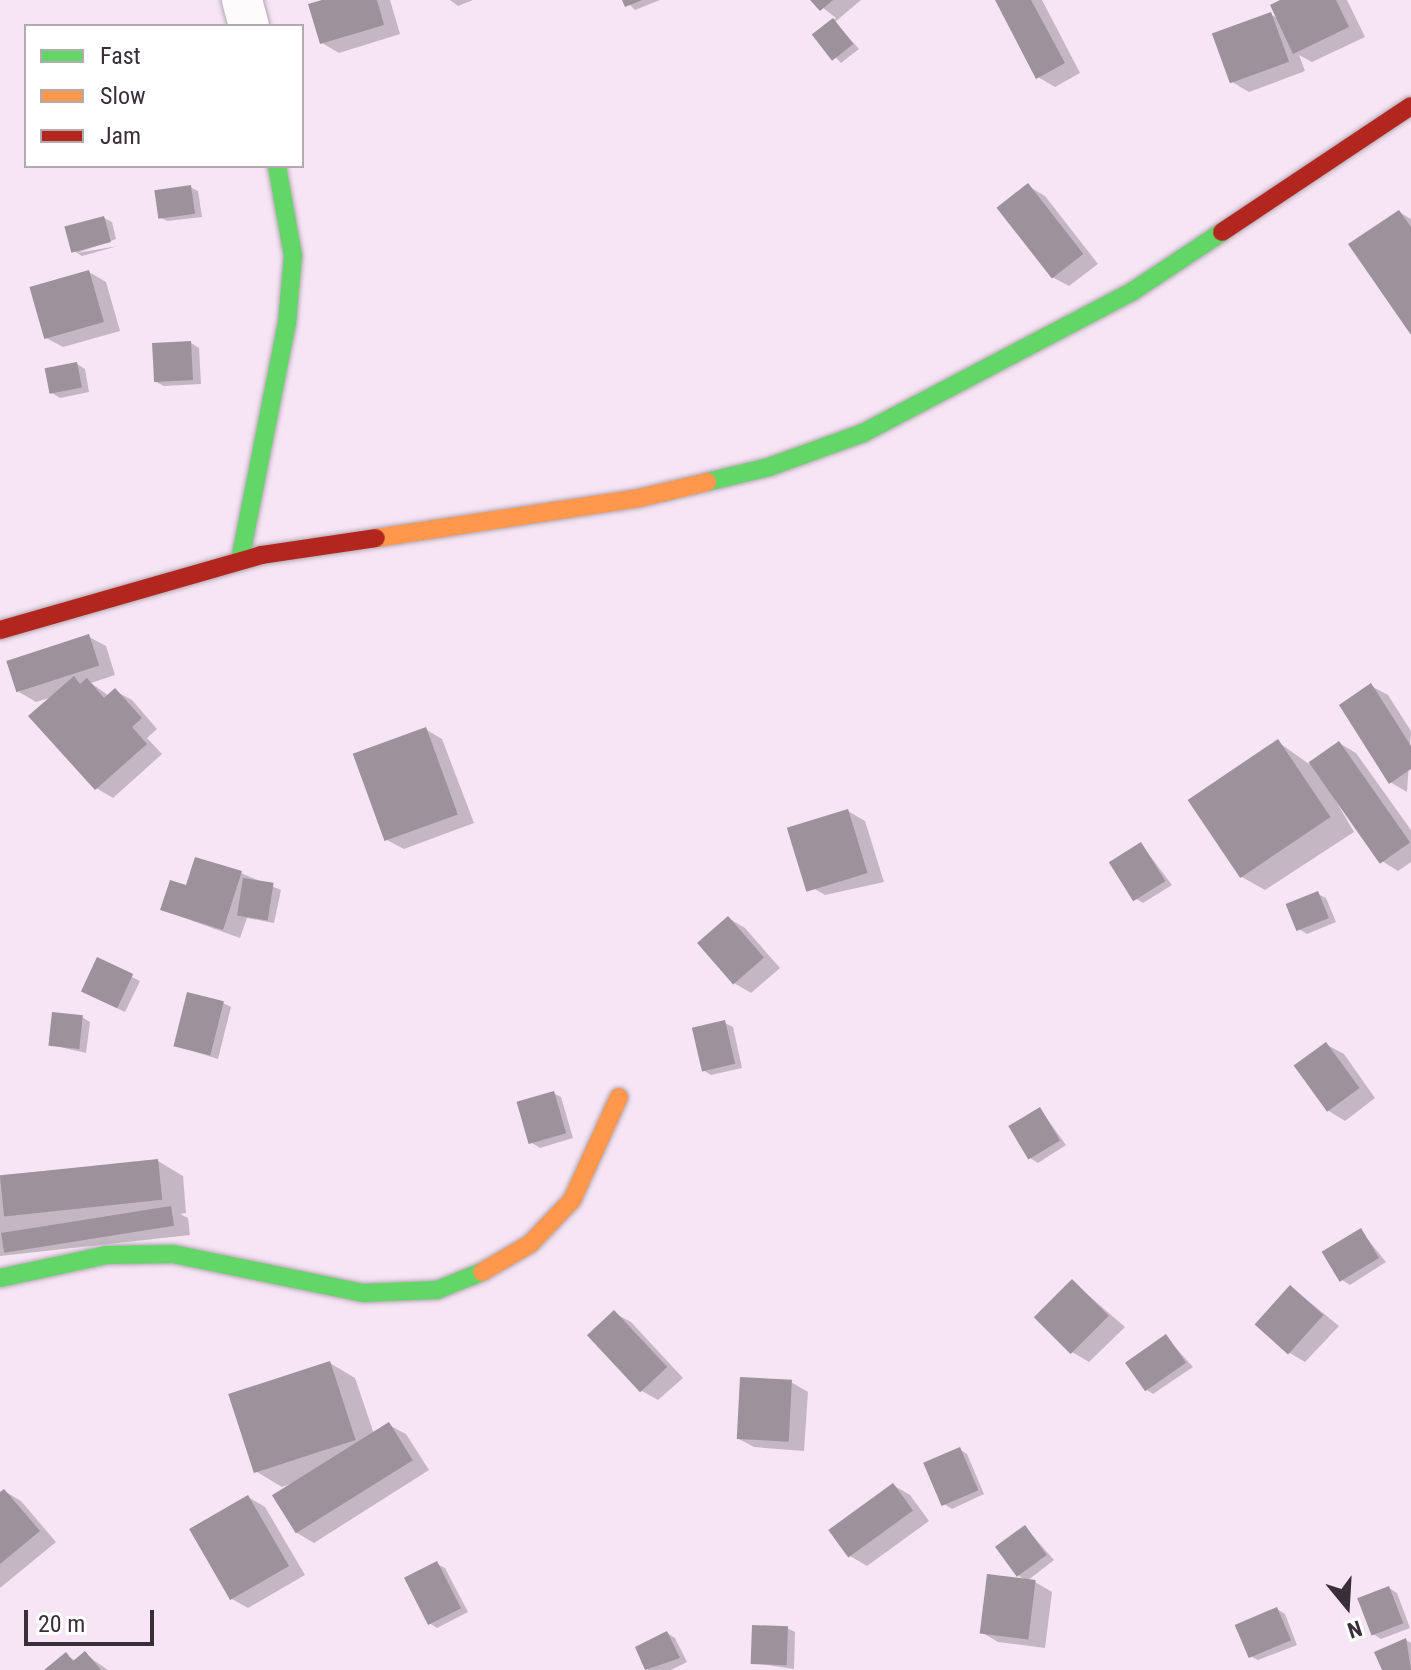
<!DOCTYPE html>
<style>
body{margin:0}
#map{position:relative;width:1411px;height:1670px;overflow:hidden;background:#f6e5f4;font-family:"Roboto Condensed",sans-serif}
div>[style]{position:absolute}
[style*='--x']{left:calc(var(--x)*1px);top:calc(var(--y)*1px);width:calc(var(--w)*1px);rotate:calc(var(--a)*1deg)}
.shadow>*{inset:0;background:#0003}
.building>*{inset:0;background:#9d919c;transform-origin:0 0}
.roads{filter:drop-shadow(0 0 2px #b2a6b1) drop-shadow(0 0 2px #b2a6b1)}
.street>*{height:40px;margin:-20px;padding:0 20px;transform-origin:20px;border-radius:20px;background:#fefbfd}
.fast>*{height:18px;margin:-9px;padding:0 9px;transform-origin:9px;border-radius:9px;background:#63d668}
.slow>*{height:18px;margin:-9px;padding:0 9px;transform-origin:9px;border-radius:9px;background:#ff974d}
.jam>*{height:18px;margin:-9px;padding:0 9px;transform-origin:9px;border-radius:9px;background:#b3261e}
span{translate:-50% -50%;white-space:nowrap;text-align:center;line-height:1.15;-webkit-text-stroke:8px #fff;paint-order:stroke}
.legend{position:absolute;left:24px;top:24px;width:280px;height:144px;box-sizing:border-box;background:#fff;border:2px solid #b0acb0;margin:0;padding:10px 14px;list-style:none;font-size:24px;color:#3a2f39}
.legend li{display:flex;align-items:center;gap:16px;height:40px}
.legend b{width:40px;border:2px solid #b0acb0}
.north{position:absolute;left:1307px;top:1566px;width:80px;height:80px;-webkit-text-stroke:6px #fff;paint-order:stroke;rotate:162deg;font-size:22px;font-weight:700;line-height:32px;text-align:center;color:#3a2f39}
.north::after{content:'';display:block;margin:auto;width:28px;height:36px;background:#3a2f39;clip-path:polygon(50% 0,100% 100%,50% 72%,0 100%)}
.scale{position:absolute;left:24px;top:1610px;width:130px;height:36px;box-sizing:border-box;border:4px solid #3a2f39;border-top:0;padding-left:10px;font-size:24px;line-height:28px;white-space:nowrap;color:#3a2f39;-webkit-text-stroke:6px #fff;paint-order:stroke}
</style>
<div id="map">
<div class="shadow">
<i style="clip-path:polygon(329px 0,390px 0,400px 34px,339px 53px,322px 43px)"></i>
<i style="clip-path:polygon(450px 0,473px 0,458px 6px)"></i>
<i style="clip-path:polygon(625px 0,660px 0,635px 10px)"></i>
<i style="clip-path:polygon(813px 0,861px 0,835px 22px,859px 49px,841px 63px,815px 35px,836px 18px)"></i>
<i style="clip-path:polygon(997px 0,1042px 0,1080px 73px,1055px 87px,1038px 77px)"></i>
<i style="clip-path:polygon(1284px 0,1347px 0,1365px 37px,1312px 62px,1299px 55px,1305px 71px,1249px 92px,1232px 82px,1270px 14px,1279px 19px)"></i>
<i style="clip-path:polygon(1028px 186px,1045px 196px,1098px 264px,1069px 286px,1052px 277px)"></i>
<i style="clip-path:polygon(190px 187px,198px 191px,202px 217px,167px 221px,159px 217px)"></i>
<i style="clip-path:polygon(1399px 212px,1411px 219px,1411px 332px)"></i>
<i style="clip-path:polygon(104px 218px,112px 222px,116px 239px,77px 253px,118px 246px,82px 256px,74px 251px)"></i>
<i style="clip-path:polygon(89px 272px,106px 282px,120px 331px,63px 347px,46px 338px)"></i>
<i style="clip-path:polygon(191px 343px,199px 348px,201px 384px,164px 386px,156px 382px)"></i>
<i style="clip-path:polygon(77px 364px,85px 369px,89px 392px,60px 398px,52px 393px)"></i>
<i style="clip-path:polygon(89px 637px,106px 646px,115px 675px,91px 683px,109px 696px,115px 691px,132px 700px,157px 729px,147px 738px,162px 754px,113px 798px,96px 788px,55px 696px,36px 702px,19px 692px)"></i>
<i style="clip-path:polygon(1371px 686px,1388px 695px,1411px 731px,1407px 792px,1390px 782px)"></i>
<i style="clip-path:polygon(425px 729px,442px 739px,474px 823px,404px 849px,387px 840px)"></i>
<i style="clip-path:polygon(1278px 742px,1309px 764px,1339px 743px,1356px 753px,1411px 830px,1411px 862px,1398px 871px,1382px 861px,1322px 777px,1354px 832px,1265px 890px,1240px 876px)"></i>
<i style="clip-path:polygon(848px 811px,865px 821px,884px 882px,825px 895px,808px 885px)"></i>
<i style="clip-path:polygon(1141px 844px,1172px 885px,1143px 903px,1135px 898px)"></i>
<i style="clip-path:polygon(241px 873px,281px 890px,274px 923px,247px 918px,240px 938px,162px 910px,187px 887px)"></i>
<i style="clip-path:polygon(1318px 894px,1326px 898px,1336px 922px,1307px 934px,1299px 929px)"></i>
<i style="clip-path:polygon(728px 918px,745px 928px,780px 968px,751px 993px,734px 983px,700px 943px)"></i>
<i style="clip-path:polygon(98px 960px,140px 981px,125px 1012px,91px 996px)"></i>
<i style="clip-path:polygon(223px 1003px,231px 1007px,218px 1059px,177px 1046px)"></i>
<i style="clip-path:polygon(82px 1017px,90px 1022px,86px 1053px,51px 1045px)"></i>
<i style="clip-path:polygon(725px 1023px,733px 1027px,742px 1068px,711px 1075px,703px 1070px)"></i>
<i style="clip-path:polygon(1327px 1045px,1344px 1054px,1375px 1098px,1345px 1121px,1329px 1111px)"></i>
<i style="clip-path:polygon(553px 1093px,561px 1097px,573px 1138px,540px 1148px,532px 1143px)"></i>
<i style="clip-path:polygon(1040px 1109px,1066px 1145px,1038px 1163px,1030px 1158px)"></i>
<i style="clip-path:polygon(158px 1161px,183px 1176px,186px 1213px,180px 1214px,188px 1218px,190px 1235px,0 1256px,0 1175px)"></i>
<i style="clip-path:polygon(1361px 1231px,1386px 1262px,1350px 1285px,1342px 1280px)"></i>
<i style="clip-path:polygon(1072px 1281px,1125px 1327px,1089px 1362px,1072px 1352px)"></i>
<i style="clip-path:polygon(1291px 1287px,1339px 1326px,1305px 1362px,1288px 1352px)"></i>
<i style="clip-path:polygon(614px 1313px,631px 1322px,683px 1378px,658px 1400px,642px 1391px,590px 1336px)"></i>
<i style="clip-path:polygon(1166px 1337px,1193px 1367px,1153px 1394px,1145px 1389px)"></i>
<i style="clip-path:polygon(330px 1363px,355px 1378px,374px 1434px,389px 1425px,406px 1434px,429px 1470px,314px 1543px,297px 1533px,293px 1483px,282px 1487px,257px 1472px)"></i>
<i style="clip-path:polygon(791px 1382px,808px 1392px,804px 1451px,754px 1447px,737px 1438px)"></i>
<i style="clip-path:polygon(959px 1449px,967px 1454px,984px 1494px,952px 1509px,944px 1504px)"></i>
<i style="clip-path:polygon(893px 1485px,910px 1495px,929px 1521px,867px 1566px,850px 1556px)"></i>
<i style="clip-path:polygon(4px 1491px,21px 1501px,56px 1542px,0 1588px,0 1495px)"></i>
<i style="clip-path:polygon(248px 1497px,265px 1507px,305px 1575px,248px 1608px,230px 1598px)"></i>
<i style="clip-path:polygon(1025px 1527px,1054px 1560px,1027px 1581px,1019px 1576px)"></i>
<i style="clip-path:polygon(437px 1564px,445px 1568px,468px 1612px,437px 1628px,429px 1623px)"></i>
<i style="clip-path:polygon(1035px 1582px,1052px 1592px,1045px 1648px,998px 1642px,981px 1632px)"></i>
<i style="clip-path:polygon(1389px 1588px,1397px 1593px,1410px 1628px,1381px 1639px,1373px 1634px)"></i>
<i style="clip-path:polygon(1277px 1609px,1285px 1614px,1297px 1645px,1258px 1660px,1250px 1656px)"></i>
<i style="clip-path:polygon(787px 1628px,795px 1632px,794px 1669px,753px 1663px)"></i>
<i style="clip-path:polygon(667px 1633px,675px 1638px,687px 1662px,671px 1670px,648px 1670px,637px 1648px)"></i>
<i style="clip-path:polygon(1406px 1640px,1411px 1643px,1411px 1670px,1384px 1670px)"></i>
<i style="clip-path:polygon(85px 1654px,108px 1670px,47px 1670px,66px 1655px,76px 1661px)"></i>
</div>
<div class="building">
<i style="clip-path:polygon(322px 0,377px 0,384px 25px,320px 44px,308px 4px)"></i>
<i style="clip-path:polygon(622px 0,642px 0,625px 7px)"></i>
<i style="clip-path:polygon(810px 0,833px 0,820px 11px)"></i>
<i style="clip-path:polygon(995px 0,1031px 0,1065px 63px,1036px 79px)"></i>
<i style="clip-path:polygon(1280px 0,1336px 0,1349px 27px,1293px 54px,1270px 5px)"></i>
<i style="left:1271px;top:12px;width:53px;height:63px;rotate:70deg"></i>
<i style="left:833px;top:18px;width:33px;height:27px;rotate:52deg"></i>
<i style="left:1028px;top:183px;width:90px;height:40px;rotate:52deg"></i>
<i style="left:191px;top:185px;width:29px;height:37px;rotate:82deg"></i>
<i style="clip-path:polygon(1399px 210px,1411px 227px,1411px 335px,1348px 244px)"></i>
<i style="left:104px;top:216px;width:27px;height:41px;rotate:75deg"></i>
<i style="left:89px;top:270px;width:54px;height:62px;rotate:74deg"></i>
<i style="left:191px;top:341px;width:39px;height:39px;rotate:87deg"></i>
<i style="left:77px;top:362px;width:26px;height:33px;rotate:79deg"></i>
<i style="left:89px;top:634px;width:33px;height:87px;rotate:72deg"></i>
<i style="clip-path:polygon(74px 676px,80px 684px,87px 678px,104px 698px,115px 688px,142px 718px,132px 727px,147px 744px,95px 790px,28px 716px)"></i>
<i style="clip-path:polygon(1371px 683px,1411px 746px,1411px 769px,1389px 784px,1339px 705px)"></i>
<i style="left:426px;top:727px;width:93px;height:78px;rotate:70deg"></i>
<i style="left:1278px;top:739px;width:94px;height:109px;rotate:56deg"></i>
<i style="left:1339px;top:741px;width:124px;height:37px;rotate:55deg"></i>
<i style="left:848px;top:809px;width:67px;height:64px;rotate:73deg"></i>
<i style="left:1141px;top:842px;width:46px;height:38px;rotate:58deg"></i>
<i style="clip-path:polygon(195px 857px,242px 871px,223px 930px,160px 910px,170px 880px,186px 885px)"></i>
<i style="left:243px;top:878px;width:31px;height:38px;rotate:9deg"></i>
<i style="left:1318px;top:891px;width:29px;height:35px;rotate:68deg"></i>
<i style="left:728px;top:916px;width:55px;height:41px;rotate:49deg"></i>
<i style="left:97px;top:957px;width:40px;height:38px;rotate:25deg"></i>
<i style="left:187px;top:992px;width:38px;height:56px;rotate:14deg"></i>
<i style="left:52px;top:1012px;width:31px;height:34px;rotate:6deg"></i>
<i style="left:725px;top:1020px;width:45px;height:34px;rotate:77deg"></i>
<i style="left:1326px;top:1042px;width:57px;height:40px;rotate:54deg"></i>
<i style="left:554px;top:1091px;width:44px;height:39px;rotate:74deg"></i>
<i style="left:1040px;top:1107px;width:39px;height:37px;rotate:59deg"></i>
<i style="left:158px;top:1159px;width:41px;height:159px;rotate:84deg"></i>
<i style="left:171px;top:1206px;width:20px;height:172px;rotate:81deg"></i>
<i style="left:1361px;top:1228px;width:35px;height:46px;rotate:59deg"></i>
<i style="left:1072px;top:1279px;width:52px;height:54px;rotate:45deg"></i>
<i style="left:1290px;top:1285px;width:45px;height:53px;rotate:42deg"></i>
<i style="left:614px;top:1310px;width:78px;height:37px;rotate:47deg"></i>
<i style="left:1166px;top:1334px;width:35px;height:50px;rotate:55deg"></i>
<i style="left:330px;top:1361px;width:83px;height:107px;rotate:72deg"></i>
<i style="left:740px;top:1377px;width:52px;height:62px;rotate:3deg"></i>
<i style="left:389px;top:1422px;width:45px;height:138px;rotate:58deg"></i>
<i style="left:960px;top:1447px;width:47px;height:40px;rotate:67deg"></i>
<i style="left:893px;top:1483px;width:34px;height:80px;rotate:54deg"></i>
<i style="clip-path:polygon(4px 1489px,40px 1531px,0 1564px,0 1492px)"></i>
<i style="left:248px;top:1495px;width:82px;height:68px;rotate:60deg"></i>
<i style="left:1025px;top:1525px;width:37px;height:37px;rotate:54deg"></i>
<i style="left:437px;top:1561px;width:53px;height:37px;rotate:63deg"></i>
<i style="left:987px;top:1574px;width:49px;height:60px;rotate:7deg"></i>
<i style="left:1389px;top:1586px;width:40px;height:34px;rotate:69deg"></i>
<i style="left:1277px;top:1607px;width:36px;height:46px;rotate:67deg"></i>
<i style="left:752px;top:1625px;width:36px;height:39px;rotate:2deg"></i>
<i style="clip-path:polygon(667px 1631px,680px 1658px,645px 1670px,635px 1647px)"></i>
<i style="clip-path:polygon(1406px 1638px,1411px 1670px,1382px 1670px,1374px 1652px)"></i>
<i style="clip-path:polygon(85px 1651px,101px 1670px,44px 1670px,66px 1652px,73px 1661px)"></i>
</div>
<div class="roads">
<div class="street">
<i style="--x:242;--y:0;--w:27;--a:75"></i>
</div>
<div class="fast">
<i style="--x:707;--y:482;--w:64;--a:-13.6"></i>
<i style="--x:769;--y:467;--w:100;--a:-19.9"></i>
<i style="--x:863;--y:433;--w:305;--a:-27.7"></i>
<i style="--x:1133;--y:291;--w:107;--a:-33.5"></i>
<i style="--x:240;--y:560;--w:242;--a:-78.8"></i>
<i style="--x:287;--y:323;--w:67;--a:-84.9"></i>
<i style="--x:293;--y:256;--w:91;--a:-100.1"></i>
<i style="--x:0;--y:1278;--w:108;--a:-12.2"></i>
<i style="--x:106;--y:1255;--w:67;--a:-0.9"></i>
<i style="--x:173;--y:1254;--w:194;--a:11.6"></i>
<i style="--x:363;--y:1293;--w:74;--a:-2.3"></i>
<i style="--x:437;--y:1290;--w:48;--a:-21.8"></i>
</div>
<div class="slow">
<i style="--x:376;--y:538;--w:266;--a:-8.6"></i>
<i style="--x:639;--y:498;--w:70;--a:-13.2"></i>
<i style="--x:482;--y:1272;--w:56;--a:-30.3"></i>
<i style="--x:530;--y:1244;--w:61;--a:-46.3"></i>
<i style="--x:572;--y:1200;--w:113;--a:-65.5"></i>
</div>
<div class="jam">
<i style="--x:1222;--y:232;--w:227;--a:-33.7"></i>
<i style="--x:0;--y:630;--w:272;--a:-16"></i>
<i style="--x:261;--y:555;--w:116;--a:-8.4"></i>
</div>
</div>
<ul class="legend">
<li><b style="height:10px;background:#63d668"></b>Fast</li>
<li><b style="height:10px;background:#ff974d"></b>Slow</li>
<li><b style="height:10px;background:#b3261e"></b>Jam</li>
</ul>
<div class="north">N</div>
<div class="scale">20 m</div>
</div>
